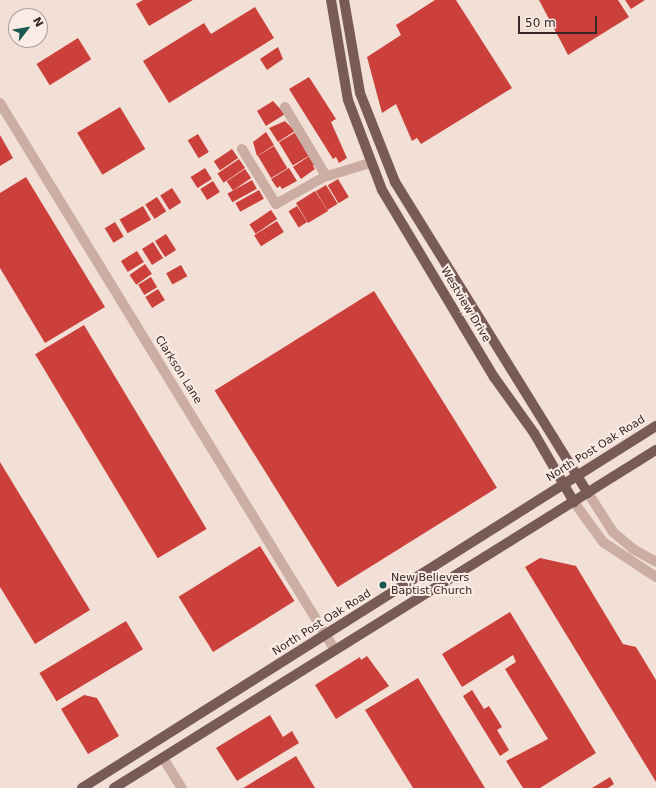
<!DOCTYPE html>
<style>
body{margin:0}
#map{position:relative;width:656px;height:788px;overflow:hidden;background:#f2e0d7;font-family:"DejaVu Sans",sans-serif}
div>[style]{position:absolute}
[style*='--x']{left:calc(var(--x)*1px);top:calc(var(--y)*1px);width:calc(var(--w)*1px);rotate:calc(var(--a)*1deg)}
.building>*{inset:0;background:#cc403c;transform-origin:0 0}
.minor>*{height:10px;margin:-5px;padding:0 5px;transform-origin:5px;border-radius:5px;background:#cbada3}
.major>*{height:10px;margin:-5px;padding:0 5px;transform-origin:5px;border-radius:5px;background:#785a56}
.dots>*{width:11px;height:11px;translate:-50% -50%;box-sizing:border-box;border:2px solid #faebe4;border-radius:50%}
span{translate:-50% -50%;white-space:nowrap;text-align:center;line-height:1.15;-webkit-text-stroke:4px #faebe4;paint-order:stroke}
.street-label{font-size:11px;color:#352725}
.poi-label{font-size:11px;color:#352725}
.left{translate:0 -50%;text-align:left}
.north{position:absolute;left:8px;top:8px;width:40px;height:40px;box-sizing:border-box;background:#faebe4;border:1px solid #ab9d98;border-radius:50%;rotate:59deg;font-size:11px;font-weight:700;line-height:16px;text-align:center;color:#352725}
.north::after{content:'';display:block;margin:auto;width:14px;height:18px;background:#19584f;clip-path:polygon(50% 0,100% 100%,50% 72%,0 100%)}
.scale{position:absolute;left:518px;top:16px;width:79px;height:18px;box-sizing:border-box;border:2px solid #352725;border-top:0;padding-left:5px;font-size:12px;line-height:14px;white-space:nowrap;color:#352725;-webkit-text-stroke:3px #faebe4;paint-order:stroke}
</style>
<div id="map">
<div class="building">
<i style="clip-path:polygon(143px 0,193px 0,149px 26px,136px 4px)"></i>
<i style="clip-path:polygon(435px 0,456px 0,512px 88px,421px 144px,417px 138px,412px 141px,396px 104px,382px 113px,367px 57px,401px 35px,396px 25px)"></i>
<i style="clip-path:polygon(539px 0,618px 0,629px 17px,568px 55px)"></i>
<i style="clip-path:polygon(625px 0,645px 0,631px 9px)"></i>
<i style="clip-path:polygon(255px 7px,274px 38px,169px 103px,143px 61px,204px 23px,211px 34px)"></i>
<i style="left:78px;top:38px;width:25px;height:49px;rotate:58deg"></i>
<i style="clip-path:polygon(278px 47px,283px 59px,267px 70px,260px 59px)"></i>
<i style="clip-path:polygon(309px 77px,336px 119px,331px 122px,347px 158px,339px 163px,336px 157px,333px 159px,289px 89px)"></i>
<i style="clip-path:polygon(273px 101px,285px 114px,266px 126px,257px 111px)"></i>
<i style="left:120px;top:107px;width:49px;height:50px;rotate:59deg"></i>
<i style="clip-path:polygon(285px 121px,295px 131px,278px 142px,269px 128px)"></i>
<i style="clip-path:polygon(266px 132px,274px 145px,257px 156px,253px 142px)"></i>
<i style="left:296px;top:132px;width:27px;height:20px;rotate:59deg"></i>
<i style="left:198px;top:134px;width:21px;height:12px;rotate:59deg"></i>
<i style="clip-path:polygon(0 135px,13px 158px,0 166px)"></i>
<i style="left:274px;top:146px;width:26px;height:19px;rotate:59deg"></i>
<i style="left:232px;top:149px;width:11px;height:22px;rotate:56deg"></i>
<i style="clip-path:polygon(311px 155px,316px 164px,313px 166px,315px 169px,301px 179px,293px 167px)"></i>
<i style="left:239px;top:159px;width:11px;height:26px;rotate:56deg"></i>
<i style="left:205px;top:168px;width:13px;height:17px;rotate:58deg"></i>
<i style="clip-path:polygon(289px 168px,297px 181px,282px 189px,280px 186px,277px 188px,271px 179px)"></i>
<i style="left:245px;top:169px;width:11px;height:22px;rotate:56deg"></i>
<i style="clip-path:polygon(26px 177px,105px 307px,45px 343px,0 268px,0 193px)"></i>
<i style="left:338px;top:179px;width:21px;height:12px;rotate:59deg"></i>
<i style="left:252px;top:180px;width:10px;height:28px;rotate:61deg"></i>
<i style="left:213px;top:181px;width:13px;height:15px;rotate:58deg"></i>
<i style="left:326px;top:185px;width:22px;height:12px;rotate:58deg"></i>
<i style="left:172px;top:188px;width:17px;height:14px;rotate:57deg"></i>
<i style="left:259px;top:190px;width:10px;height:27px;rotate:61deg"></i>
<i style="clip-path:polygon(315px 191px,328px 211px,318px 217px,313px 208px,318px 217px,308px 223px,296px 203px)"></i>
<i style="left:157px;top:197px;width:17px;height:14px;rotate:57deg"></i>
<i style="left:143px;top:206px;width:16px;height:27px;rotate:60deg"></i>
<i style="left:297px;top:206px;width:19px;height:10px;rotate:58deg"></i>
<i style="left:271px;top:210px;width:11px;height:26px;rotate:56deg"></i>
<i style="left:277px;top:221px;width:13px;height:27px;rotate:58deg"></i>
<i style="left:115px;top:222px;width:17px;height:12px;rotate:59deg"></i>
<i style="left:166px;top:234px;width:19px;height:13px;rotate:58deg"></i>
<i style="left:153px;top:242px;width:19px;height:13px;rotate:58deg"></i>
<i style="left:137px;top:251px;width:13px;height:19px;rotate:58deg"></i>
<i style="left:145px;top:264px;width:12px;height:19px;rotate:55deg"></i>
<i style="left:181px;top:265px;width:13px;height:17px;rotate:61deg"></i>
<i style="left:151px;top:277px;width:12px;height:15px;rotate:59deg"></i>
<i style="left:158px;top:289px;width:13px;height:15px;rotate:58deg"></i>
<i style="left:374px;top:291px;width:232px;height:188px;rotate:58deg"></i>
<i style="left:84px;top:325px;width:238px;height:57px;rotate:59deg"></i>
<i style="clip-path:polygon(0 462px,90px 610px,35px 644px,0 587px)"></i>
<i style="left:260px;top:546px;width:65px;height:96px;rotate:58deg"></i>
<i style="clip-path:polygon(540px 558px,576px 566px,623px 644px,636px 647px,656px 680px,656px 782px,525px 567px)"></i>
<i style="clip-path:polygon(510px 612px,596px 753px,540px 788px,523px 788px,506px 761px,548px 739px,505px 669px,516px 662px,513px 655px,462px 687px,442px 654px)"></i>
<i style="left:126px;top:621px;width:33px;height:101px;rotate:59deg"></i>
<i style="clip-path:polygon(367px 656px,389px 686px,336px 719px,315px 685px,360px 657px,361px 660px)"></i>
<i style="clip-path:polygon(418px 678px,485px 788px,413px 788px,365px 710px)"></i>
<i style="clip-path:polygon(472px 690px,484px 709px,489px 706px,502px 727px,497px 730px,509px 750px,500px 756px,463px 696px)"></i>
<i style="clip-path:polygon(84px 695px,97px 698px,119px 736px,88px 754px,61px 709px)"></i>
<i style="clip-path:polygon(270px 715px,283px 737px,292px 731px,299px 743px,237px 781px,216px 748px)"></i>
<i style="clip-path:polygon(296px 756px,315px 788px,243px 788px)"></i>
<i style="clip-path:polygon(610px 777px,614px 784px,608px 788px,592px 788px)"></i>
</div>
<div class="minor">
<i style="--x:0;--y:103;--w:641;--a:58.52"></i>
<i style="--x:285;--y:107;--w:80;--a:59.3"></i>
<i style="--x:242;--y:149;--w:65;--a:58.3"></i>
<i style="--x:276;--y:204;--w:55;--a:-29.4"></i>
<i style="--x:324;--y:177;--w:48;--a:-16.9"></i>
<i style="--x:588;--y:493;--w:46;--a:57.3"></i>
<i style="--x:613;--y:532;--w:26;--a:40"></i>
<i style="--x:633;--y:549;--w:26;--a:29"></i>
<i style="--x:574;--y:502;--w:49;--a:54.1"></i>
<i style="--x:603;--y:542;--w:64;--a:33.4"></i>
<i style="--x:163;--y:758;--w:36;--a:58"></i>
</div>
<div class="major">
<i style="--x:331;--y:0;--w:101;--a:80.4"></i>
<i style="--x:348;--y:100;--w:96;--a:69.3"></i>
<i style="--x:382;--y:190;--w:218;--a:59.1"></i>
<i style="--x:494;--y:377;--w:69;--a:54.5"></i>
<i style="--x:534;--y:433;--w:80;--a:59.9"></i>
<i style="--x:344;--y:0;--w:94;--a:80.2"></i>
<i style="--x:360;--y:93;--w:96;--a:68.5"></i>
<i style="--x:395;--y:182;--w:366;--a:58.2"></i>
<i style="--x:82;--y:788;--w:679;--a:-32.24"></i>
<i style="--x:114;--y:788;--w:639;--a:-31.95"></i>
</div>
<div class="dots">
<i style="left:383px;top:585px;background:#19584f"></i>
</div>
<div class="street-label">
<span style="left:465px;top:305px;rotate:59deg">Westview Drive</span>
<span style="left:178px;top:370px;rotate:58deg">Clarkson Lane</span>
<span style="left:596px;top:449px;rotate:-32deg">North Post Oak Road</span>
<span style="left:322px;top:623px;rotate:-32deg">North Post Oak Road</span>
</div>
<div class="poi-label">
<span class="left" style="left:391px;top:585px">New Believers<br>Baptist Church</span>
</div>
<div class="north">N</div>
<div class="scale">50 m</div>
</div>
